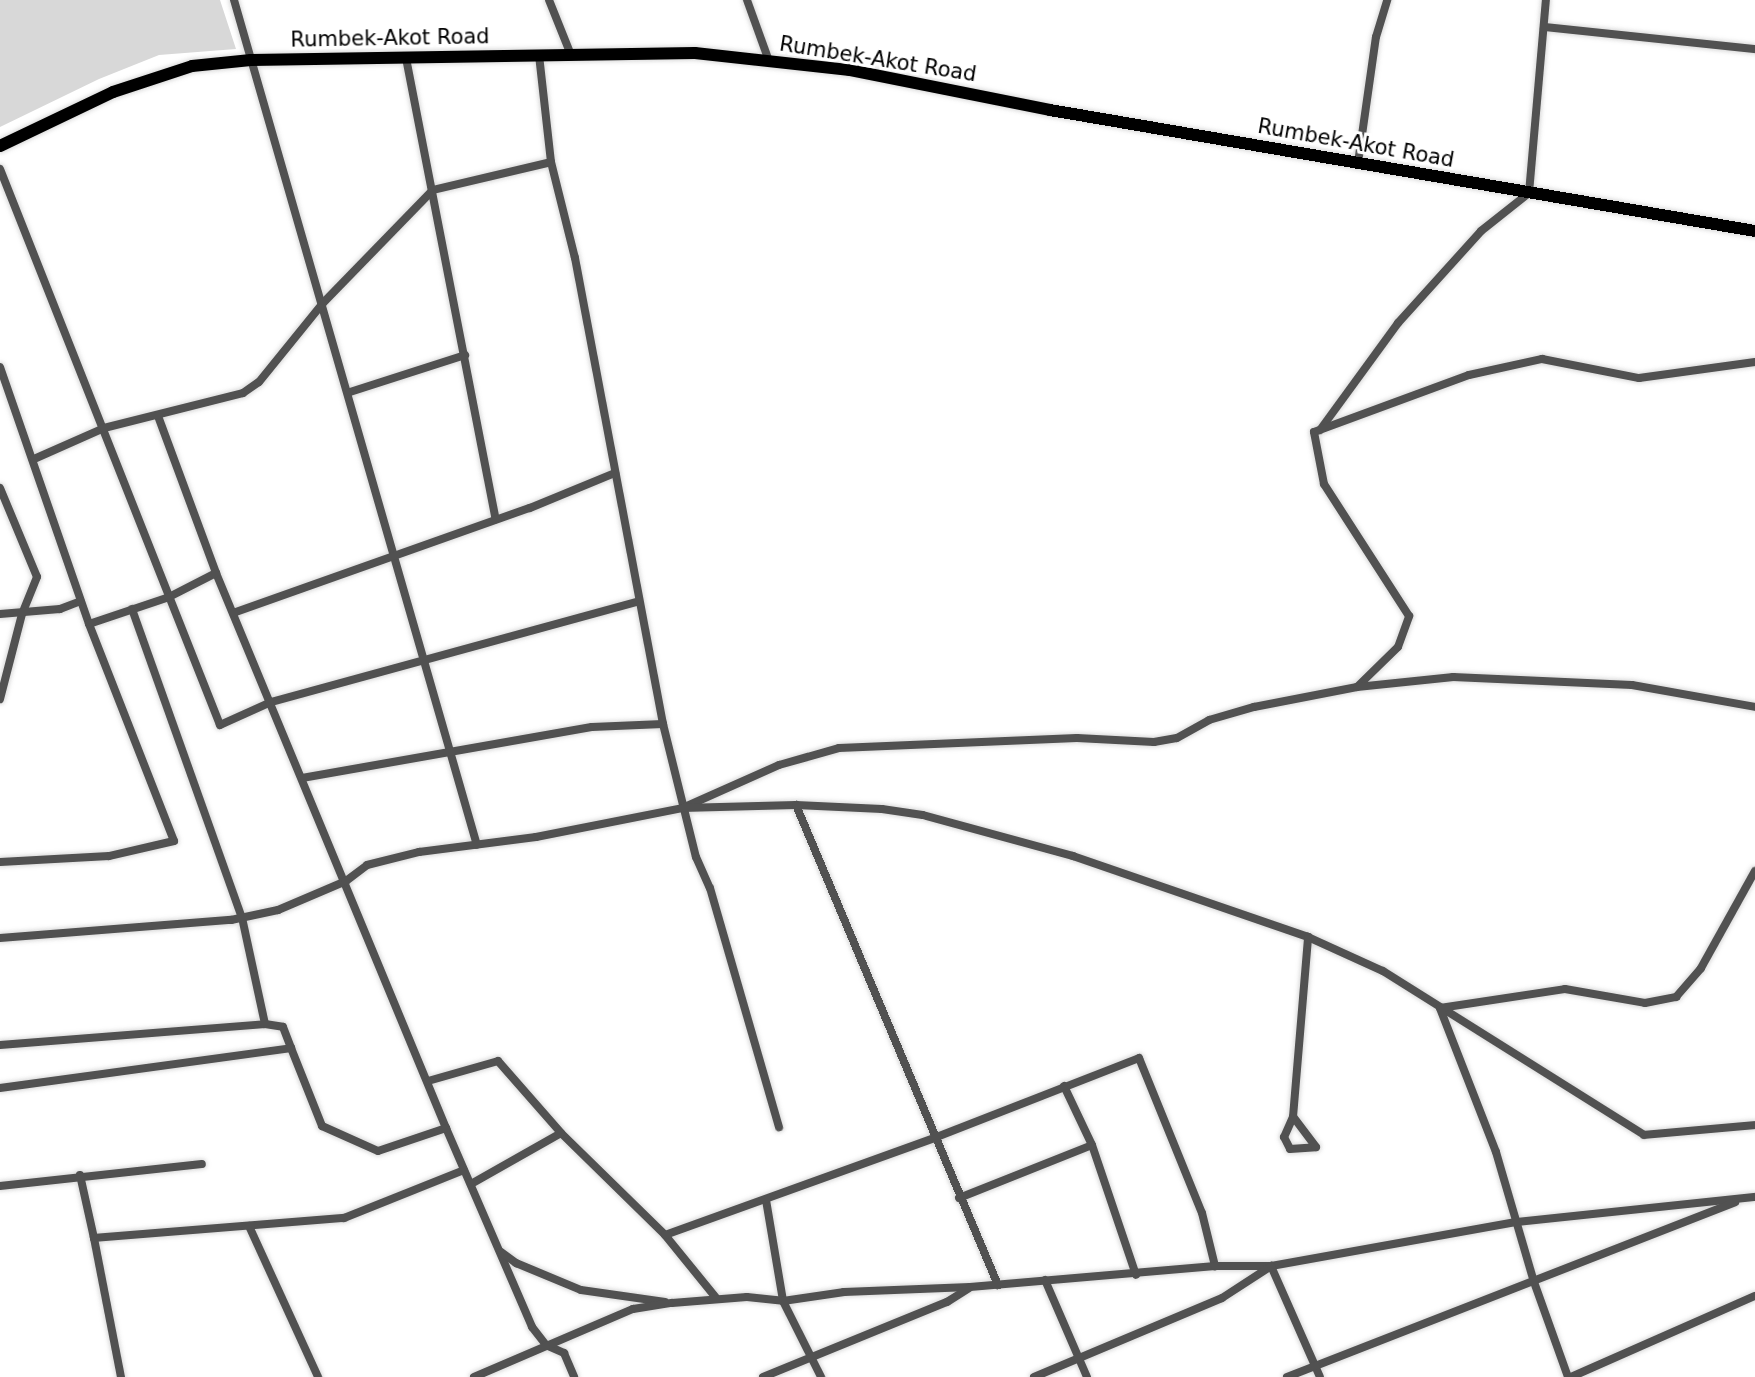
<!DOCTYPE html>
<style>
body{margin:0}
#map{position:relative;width:1755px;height:1377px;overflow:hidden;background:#fff;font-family:"DejaVu Sans",sans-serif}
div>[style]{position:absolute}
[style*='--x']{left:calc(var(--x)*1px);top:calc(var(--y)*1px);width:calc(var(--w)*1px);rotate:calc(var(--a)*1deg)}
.green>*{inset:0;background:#d8d8d8}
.roads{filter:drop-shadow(0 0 2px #dbdbdb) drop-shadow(0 0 2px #dbdbdb)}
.minor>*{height:8px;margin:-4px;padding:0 4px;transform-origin:4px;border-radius:4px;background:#515151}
.primary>*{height:12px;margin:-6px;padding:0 6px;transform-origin:6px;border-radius:6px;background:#000}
span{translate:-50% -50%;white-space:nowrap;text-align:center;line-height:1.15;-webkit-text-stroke:6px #fff;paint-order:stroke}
.street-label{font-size:21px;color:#000}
</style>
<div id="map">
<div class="green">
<i style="clip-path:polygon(0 0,220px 0,236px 49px,159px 55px,99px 79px,0 127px)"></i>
</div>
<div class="roads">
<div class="minor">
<i style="--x:234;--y:0;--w:879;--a:73.96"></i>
<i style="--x:549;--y:0;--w:59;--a:68.2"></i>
<i style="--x:747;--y:0;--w:65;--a:70.2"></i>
<i style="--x:1544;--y:27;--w:212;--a:6"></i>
<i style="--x:539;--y:55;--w:108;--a:83.6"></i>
<i style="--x:551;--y:162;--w:99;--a:76"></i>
<i style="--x:575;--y:258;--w:474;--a:79.3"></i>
<i style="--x:663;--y:724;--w:137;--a:76.1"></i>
<i style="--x:696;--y:857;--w:34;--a:66"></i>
<i style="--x:710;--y:888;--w:249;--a:73.9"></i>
<i style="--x:406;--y:58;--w:470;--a:79"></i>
<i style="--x:1358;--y:163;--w:127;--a:-81.9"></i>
<i style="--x:1376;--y:37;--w:39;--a:-73"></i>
<i style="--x:0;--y:169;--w:598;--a:68.41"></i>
<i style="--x:220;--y:725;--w:56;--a:-24.3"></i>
<i style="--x:271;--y:702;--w:379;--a:-15.3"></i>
<i style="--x:0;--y:367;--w:272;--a:70.9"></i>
<i style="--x:89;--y:624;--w:233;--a:68.6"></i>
<i style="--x:174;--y:841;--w:67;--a:167"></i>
<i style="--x:109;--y:856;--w:109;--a:176.8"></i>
<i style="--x:350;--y:392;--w:121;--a:-17.8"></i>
<i style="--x:158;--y:416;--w:167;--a:69.7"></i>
<i style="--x:216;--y:573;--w:601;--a:67.49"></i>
<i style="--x:446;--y:1128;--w:217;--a:66.6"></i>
<i style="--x:532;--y:1327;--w:23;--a:52"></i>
<i style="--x:546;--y:1345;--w:20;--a:24"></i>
<i style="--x:564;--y:1353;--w:26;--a:67"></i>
<i style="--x:1320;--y:430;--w:132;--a:-53.9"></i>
<i style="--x:1398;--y:323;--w:124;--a:-47.9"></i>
<i style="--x:1481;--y:231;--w:61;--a:-38.4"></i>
<i style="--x:1529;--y:193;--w:194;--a:-85"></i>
<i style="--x:34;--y:459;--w:77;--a:-23.9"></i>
<i style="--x:104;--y:428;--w:143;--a:-14.1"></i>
<i style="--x:243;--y:393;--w:19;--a:-35"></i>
<i style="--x:259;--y:382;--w:102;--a:-51"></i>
<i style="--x:323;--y:303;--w:158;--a:-45.8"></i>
<i style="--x:433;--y:190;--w:121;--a:-13.3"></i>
<i style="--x:0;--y:488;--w:96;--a:67.4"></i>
<i style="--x:37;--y:577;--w:40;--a:112"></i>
<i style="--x:22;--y:614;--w:88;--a:104.5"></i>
<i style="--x:233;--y:613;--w:315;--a:-19.5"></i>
<i style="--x:530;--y:508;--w:92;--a:-22.4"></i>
<i style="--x:0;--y:614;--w:60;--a:-4.8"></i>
<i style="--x:60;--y:609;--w:22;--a:-21"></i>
<i style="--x:89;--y:624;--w:84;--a:-18.6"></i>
<i style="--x:169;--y:597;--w:53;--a:-27.1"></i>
<i style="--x:1357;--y:687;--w:57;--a:-44.3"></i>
<i style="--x:1398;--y:647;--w:33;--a:-70"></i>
<i style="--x:1409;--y:616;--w:157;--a:-122.8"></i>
<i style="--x:1324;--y:484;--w:53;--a:-100.9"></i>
<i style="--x:1314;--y:432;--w:165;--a:-20.2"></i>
<i style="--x:1469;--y:375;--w:75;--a:-12.4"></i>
<i style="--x:1542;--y:359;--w:99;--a:11.1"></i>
<i style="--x:1639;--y:378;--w:117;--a:-7.9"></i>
<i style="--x:302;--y:778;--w:294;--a:-10"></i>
<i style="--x:592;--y:727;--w:71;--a:-2.4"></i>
<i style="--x:796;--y:805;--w:521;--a:67.18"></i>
<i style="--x:687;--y:806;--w:101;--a:-24"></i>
<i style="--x:779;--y:765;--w:62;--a:-15.8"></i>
<i style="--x:839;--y:748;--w:238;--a:-2.4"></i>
<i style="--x:1077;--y:738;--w:77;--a:3"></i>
<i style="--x:1154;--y:742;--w:23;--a:-10"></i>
<i style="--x:1177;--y:738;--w:37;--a:-29"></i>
<i style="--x:1209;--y:720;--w:47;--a:-16.1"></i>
<i style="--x:1254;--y:707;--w:105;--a:-11"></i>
<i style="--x:1357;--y:687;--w:97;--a:-5.9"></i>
<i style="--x:1453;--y:677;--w:179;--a:2.6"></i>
<i style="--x:1632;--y:685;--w:125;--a:10.1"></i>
<i style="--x:0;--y:938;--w:232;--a:-4.5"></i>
<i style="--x:231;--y:920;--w:48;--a:-12"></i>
<i style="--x:278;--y:910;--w:74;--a:-23.1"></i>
<i style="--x:346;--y:881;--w:26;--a:-37"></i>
<i style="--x:367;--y:865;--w:54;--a:-14"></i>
<i style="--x:419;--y:852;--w:118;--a:-7.3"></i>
<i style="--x:536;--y:837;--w:149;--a:-11.2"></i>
<i style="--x:682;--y:808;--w:114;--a:-1.5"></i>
<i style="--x:796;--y:805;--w:86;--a:2.7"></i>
<i style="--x:882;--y:809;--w:41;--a:8.3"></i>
<i style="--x:923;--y:815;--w:156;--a:15.3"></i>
<i style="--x:1073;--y:856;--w:249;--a:19"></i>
<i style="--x:1308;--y:937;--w:82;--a:24.4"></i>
<i style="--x:1383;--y:971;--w:308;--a:32.1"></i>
<i style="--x:1644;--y:1135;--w:111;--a:-5.1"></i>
<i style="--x:265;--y:1024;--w:18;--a:9"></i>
<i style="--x:283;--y:1027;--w:22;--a:69"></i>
<i style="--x:0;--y:1045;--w:266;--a:-4.5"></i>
<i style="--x:265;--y:1024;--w:108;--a:-102.2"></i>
<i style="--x:242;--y:918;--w:328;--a:-109.6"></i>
<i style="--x:428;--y:1081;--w:73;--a:-15.9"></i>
<i style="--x:498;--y:1061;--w:96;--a:48.8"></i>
<i style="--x:561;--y:1133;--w:146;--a:44.4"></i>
<i style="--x:665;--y:1235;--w:82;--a:50.9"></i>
<i style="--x:1064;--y:1086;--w:65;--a:64.6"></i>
<i style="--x:1092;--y:1145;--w:137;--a:71.3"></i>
<i style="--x:0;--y:1088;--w:294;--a:-7.8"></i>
<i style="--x:291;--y:1048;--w:84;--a:68.3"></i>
<i style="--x:322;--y:1126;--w:61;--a:24.1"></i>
<i style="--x:378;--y:1151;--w:72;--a:-18.7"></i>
<i style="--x:1293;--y:1117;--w:22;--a:114"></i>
<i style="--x:1284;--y:1137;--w:13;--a:63"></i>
<i style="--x:1290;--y:1149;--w:26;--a:-4"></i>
<i style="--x:1316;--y:1147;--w:38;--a:-127"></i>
<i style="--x:1293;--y:1117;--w:181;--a:-85.2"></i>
<i style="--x:80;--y:1175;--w:65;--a:77.5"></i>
<i style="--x:471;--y:1184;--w:103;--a:-29.5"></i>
<i style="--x:0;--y:1186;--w:203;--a:-6.2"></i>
<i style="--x:959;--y:1198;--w:143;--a:-21.7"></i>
<i style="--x:766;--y:1200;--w:102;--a:80.4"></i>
<i style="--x:783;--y:1301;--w:85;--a:63.4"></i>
<i style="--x:249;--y:1226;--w:166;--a:65.4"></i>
<i style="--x:665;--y:1235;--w:286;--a:-19.8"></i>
<i style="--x:934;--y:1138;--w:220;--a:-21.3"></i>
<i style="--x:1139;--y:1058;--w:167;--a:67.9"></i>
<i style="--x:1202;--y:1213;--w:55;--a:76.2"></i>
<i style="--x:501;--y:1252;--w:19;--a:36"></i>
<i style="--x:516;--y:1263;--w:70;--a:22.6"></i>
<i style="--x:581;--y:1290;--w:85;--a:8.1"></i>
<i style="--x:1045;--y:1280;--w:106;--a:66.6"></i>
<i style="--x:121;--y:1377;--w:142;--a:-101"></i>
<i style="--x:94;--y:1238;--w:251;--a:-4.6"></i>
<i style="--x:344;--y:1218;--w:129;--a:-21.8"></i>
<i style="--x:474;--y:1377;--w:173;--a:-23.2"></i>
<i style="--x:633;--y:1309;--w:39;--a:-9"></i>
<i style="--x:672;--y:1303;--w:75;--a:-4.6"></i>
<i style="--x:747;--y:1297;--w:36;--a:6"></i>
<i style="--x:783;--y:1301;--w:62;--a:-8.4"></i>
<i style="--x:844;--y:1292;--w:126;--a:-2.3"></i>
<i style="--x:970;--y:1287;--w:246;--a:-4.9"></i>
<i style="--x:1215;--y:1266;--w:56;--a:0"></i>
<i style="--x:1271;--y:1266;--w:249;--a:-10.2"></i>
<i style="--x:1516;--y:1222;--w:240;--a:-6"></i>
<i style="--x:763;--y:1377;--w:199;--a:-22.2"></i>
<i style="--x:947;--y:1302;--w:26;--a:-32"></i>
<i style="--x:1034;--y:1377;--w:204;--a:-22.8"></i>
<i style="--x:1222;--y:1298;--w:59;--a:-33.1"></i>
<i style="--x:1271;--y:1266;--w:121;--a:66.2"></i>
<i style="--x:1287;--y:1377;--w:481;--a:-21.3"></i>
<i style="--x:1568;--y:1377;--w:101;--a:-109.7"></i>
<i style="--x:1534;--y:1282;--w:135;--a:-106.3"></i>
<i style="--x:1496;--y:1152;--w:155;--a:-111.3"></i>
<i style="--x:1440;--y:1008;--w:126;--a:-8.6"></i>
<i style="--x:1565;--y:989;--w:81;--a:9.9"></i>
<i style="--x:1645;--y:1003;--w:32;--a:-11"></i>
<i style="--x:1676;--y:997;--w:38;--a:-49"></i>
<i style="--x:1701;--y:968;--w:111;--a:-60.9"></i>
<i style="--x:1571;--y:1377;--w:201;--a:-23.8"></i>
</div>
<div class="primary">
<i style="--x:0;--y:146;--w:125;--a:-25.5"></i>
<i style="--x:113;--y:92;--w:83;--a:-18.2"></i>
<i style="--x:192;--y:66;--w:59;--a:-5.8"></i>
<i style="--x:251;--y:60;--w:444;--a:-0.9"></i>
<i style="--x:695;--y:53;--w:156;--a:6.3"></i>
<i style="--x:850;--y:70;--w:204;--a:11.3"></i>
<i style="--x:1050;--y:110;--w:715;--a:9.74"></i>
</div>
</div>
<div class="street-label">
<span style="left:390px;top:38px;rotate:-1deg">Rumbek-Akot Road</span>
<span style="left:878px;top:59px;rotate:9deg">Rumbek-Akot Road</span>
<span style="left:1356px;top:143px;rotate:10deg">Rumbek-Akot Road</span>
</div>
</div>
